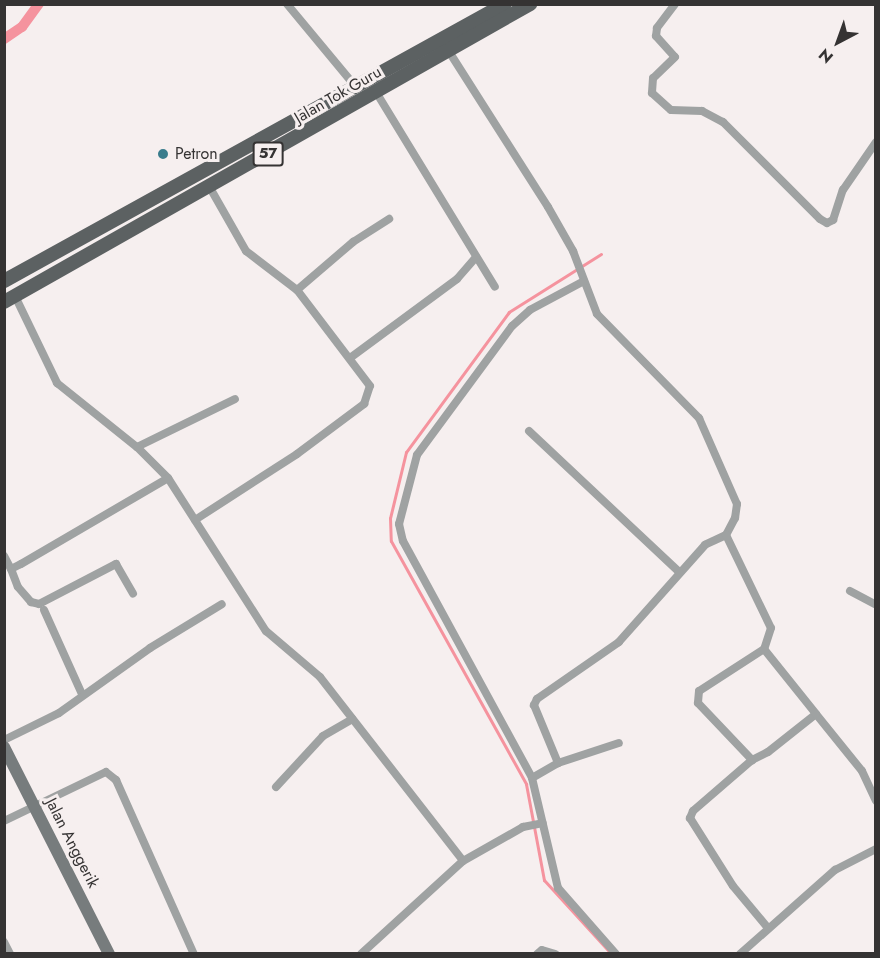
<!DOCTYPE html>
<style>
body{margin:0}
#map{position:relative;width:880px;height:958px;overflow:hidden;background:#f6efef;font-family:Jost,sans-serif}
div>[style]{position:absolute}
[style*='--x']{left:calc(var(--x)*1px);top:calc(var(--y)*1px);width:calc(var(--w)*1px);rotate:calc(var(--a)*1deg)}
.stream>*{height:3px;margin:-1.5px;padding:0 1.5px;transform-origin:1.5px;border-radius:1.5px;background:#f5939e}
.canal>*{height:10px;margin:-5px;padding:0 5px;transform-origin:5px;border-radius:5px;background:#f5939e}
.minor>*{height:8px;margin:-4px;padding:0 4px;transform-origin:4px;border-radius:4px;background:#9fa2a2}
.secondary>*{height:12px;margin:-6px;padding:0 6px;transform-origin:6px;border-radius:6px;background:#777c7d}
.primary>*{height:14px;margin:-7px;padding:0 7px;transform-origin:7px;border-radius:7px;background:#5c6162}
.dots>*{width:16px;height:16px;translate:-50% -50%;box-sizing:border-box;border:3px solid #f6efef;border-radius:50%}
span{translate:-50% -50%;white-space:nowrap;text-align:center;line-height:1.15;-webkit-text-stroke:6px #f6efef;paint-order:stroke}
.shield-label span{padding:2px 4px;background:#f6efef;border:2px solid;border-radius:4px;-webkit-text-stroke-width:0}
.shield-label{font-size:15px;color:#353333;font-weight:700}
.street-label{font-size:16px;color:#353333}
.poi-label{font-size:16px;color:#353333}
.left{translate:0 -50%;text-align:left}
.frame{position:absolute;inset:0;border:6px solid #353333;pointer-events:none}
.north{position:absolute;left:808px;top:12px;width:60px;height:60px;-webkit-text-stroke:4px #f6efef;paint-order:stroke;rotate:221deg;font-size:16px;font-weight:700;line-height:24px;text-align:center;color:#353333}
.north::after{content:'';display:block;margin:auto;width:21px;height:27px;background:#353333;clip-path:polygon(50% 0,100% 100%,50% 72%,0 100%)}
</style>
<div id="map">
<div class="stream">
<i style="--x:601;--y:254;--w:109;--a:147.8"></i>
<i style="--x:509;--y:312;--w:174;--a:126.3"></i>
<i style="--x:406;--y:452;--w:68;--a:103.6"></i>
<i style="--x:390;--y:518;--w:23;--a:88"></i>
<i style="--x:391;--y:541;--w:278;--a:60.9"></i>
<i style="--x:526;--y:784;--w:98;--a:79.4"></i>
<i style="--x:544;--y:880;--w:95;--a:47.6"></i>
</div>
<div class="canal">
<i style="--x:4;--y:39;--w:22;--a:-34"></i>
<i style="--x:22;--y:27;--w:29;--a:-54"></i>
</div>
<div class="minor">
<i style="--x:287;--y:4;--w:107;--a:50.3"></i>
<i style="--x:675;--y:4;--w:30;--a:127"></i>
<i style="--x:657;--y:28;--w:8;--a:97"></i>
<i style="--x:656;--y:36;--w:28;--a:48"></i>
<i style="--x:675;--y:57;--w:30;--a:136"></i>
<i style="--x:653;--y:78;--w:15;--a:94"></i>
<i style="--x:652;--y:93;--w:25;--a:42"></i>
<i style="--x:671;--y:110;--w:31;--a:2"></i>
<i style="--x:702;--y:111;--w:24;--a:28"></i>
<i style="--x:723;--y:122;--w:137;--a:45"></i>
<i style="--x:820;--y:219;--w:8;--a:30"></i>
<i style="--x:827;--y:223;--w:7;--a:-27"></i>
<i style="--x:833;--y:220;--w:32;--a:-72"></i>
<i style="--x:843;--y:190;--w:58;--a:-55.5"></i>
<i style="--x:448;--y:50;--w:186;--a:57.5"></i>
<i style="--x:548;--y:207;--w:51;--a:60.4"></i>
<i style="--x:573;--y:251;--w:67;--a:69.1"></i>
<i style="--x:597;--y:314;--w:146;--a:45.6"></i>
<i style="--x:699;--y:418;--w:94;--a:66.2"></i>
<i style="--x:737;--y:504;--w:14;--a:98"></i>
<i style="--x:735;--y:518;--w:19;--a:118"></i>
<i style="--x:726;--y:535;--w:23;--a:155"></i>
<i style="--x:705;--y:545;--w:130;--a:131.6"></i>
<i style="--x:619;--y:642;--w:100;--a:145.2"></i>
<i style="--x:537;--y:699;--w:7;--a:117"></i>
<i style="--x:534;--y:705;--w:63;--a:67.5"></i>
<i style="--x:376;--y:92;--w:228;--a:58.6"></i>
<i style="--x:584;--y:281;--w:61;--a:151.8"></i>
<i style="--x:530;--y:310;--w:24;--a:138"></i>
<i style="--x:512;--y:326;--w:160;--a:126.4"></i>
<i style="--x:417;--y:455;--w:71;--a:104.6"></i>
<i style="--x:399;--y:524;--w:17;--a:77"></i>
<i style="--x:403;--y:541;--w:270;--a:61.4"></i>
<i style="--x:532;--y:778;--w:113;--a:76.7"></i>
<i style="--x:558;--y:888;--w:88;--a:48.7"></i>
<i style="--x:297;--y:290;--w:74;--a:-40.6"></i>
<i style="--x:353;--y:242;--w:43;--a:-32.6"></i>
<i style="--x:15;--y:296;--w:97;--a:64.2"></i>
<i style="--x:57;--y:383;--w:102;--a:38.7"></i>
<i style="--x:137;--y:447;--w:44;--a:45"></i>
<i style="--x:168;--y:478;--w:182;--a:57.4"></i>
<i style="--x:266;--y:631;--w:71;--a:40.4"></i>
<i style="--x:320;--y:677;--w:233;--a:52.1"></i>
<i style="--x:350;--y:358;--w:133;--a:-36.4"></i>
<i style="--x:457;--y:279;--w:29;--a:-49"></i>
<i style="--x:529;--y:431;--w:206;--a:43.2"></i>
<i style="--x:137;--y:447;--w:109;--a:-26.1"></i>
<i style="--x:195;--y:520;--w:121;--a:-32.9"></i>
<i style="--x:297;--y:454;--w:84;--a:-36.7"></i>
<i style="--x:364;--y:404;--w:19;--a:-72"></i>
<i style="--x:370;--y:386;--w:121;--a:-127.2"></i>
<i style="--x:297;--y:290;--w:64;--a:-142.6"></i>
<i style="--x:246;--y:251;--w:73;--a:-119.7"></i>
<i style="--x:726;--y:535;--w:103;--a:64.2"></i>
<i style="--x:771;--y:628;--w:22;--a:108"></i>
<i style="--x:764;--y:649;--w:77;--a:147.1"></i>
<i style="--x:699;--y:691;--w:12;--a:95"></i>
<i style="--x:698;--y:703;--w:79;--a:46.5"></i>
<i style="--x:752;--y:760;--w:18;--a:-27"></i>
<i style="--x:768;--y:752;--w:61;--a:-38.4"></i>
<i style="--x:816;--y:714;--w:73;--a:51.1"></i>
<i style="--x:862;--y:771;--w:33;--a:65"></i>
<i style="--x:4;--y:556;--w:15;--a:62"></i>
<i style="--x:11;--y:569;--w:11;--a:-27"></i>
<i style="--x:21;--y:564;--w:170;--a:-30.3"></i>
<i style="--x:11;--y:569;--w:19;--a:69"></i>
<i style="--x:18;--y:587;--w:20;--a:49"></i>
<i style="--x:31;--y:602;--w:8;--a:14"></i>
<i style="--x:39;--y:604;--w:87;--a:-27.5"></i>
<i style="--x:116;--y:564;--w:34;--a:60"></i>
<i style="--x:850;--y:591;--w:30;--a:28"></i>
<i style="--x:44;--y:610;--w:92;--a:65.7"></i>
<i style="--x:764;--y:649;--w:83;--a:51.3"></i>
<i style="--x:4;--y:740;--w:61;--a:-26.1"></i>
<i style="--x:59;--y:713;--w:112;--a:-35.5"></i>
<i style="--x:150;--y:648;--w:84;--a:-31.4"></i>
<i style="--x:752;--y:760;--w:78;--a:139.2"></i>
<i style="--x:693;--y:811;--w:8;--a:113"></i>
<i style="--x:690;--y:818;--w:80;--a:57.7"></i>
<i style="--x:733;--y:886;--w:55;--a:50.2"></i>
<i style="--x:532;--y:778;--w:30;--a:-30"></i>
<i style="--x:558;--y:763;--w:64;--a:-18.2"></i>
<i style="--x:276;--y:787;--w:69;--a:-47.3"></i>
<i style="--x:323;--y:736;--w:34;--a:-30"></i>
<i style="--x:4;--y:821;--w:113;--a:-25.7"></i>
<i style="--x:106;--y:772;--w:13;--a:39"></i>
<i style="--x:116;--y:780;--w:191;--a:65.9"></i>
<i style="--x:4;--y:942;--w:13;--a:63"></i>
<i style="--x:361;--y:954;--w:138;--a:-42.4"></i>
<i style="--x:463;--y:861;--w:69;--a:-29.5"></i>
<i style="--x:523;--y:827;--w:20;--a:-11"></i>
<i style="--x:537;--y:954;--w:6;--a:-39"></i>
<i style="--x:542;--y:950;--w:14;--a:17"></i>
<i style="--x:740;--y:954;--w:127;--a:-41.5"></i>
<i style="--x:835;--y:870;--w:46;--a:-27.1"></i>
</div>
<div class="secondary">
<i style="--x:4;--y:747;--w:232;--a:63.1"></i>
</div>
<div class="primary">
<i style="--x:4;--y:281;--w:572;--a:-28.94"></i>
<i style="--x:4;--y:302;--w:605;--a:-29.53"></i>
</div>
<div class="dots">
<i style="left:163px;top:154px;background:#397c8c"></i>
</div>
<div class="shield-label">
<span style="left:268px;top:154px">57</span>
</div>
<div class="street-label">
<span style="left:338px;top:95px;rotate:-30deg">Jalan Tok Guru</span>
<span style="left:72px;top:843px;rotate:63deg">Jalan Anggerik</span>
</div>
<div class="poi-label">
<span class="left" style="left:175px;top:154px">Petron</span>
</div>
<div class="frame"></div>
<div class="north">N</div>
</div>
